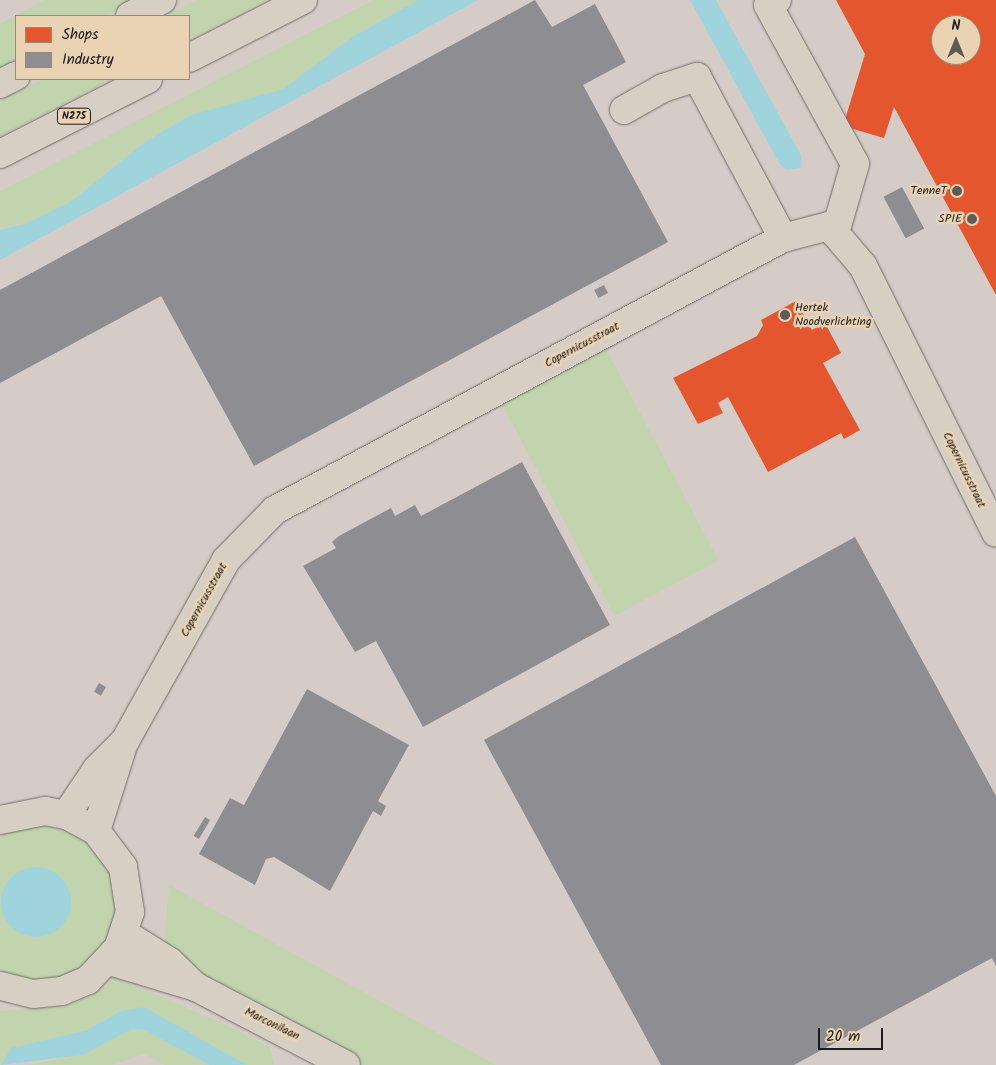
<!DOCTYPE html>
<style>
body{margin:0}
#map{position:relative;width:996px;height:1065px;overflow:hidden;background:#d6ccc7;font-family:Kalam,sans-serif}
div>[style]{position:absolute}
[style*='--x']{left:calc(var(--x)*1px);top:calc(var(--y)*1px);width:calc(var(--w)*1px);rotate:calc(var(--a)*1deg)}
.green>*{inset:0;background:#c1d4ad;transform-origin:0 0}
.water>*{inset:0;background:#a0d4dc}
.round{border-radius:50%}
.shops>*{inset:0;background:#e4572e}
.industry>*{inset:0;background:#8d8d92;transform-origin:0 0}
.roads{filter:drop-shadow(0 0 1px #706b69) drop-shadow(0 0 1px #706b69)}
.minor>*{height:28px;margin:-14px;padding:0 14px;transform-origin:14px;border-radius:14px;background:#d8cfc4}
.major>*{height:28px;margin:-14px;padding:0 14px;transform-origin:14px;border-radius:14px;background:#d8cfc4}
.dots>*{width:14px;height:14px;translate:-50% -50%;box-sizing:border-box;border:2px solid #ead3b2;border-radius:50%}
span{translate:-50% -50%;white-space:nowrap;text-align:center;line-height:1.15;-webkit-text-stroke:5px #ead3b2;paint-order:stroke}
.shield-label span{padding:1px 4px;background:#ead3b2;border:1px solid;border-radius:4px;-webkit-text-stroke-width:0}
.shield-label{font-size:11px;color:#1c1c1c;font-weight:700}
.poi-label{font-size:12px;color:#1c1c1c}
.right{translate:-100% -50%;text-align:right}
.left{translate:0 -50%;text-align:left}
.street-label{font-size:12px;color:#1c1c1c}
.legend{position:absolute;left:15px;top:15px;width:175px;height:65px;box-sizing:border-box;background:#ead3b2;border:1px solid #988a76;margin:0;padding:6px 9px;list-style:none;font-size:15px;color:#1c1c1c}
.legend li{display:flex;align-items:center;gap:10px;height:25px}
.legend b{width:25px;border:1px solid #988a76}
.north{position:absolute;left:931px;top:15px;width:50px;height:50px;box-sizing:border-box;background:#ead3b2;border:1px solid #988a76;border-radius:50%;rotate:0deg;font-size:14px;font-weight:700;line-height:20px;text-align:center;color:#1c1c1c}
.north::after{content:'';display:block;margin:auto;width:18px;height:22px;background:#5d5a58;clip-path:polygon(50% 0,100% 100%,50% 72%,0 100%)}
.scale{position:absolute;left:818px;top:1028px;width:65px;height:22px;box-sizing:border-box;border:2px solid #1c1c1c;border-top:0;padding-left:6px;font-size:15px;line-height:18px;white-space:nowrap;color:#1c1c1c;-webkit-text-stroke:4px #ead3b2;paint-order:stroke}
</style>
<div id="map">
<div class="green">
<i style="clip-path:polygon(44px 0,138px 0,106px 16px,16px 16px,16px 63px,0 71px,0 24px)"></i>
<i style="clip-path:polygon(196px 0,266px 0,189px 40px,189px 16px,164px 16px)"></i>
<i style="clip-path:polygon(373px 0,418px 0,354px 36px,283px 89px,191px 115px,145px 142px,69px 203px,24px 224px,0 230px,0 191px)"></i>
<i style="clip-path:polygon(43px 79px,113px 79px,0 137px,0 101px)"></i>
<i style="left:604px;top:345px;width:244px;height:118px;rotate:62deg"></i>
<i style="clip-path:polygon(evenodd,33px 822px,60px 825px,84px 836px,115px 878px,119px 905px,114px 931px,101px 954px,81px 971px,56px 981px,29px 983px,0 973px,0 833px,33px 822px,69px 891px,71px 904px,60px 927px,37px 937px,24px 935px,69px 891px)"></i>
<i style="clip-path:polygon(169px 885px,496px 1065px,364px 1065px,203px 975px,164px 945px)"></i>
<i style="clip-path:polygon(115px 977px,238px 1030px,270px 1047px,274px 1065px,247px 1065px,144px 1007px,109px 1017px,87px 1030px,12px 1048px,0 1065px,0 1011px,63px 1007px,93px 995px)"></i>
<i style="clip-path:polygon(132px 1029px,145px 1030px,209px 1065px,165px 1065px,144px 1054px,112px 1065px,26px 1065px,83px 1055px)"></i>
</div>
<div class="water">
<i style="clip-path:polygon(418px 0,478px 0,0 260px,0 230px,24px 224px,69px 203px,145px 142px,191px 115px,283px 89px,354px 36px)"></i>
<i style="clip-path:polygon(690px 0,716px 0,801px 155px,802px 168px,786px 170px,779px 163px)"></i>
<i class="round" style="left:1px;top:867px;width:70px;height:70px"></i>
<i style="clip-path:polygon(144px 1007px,247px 1065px,209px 1065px,145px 1030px,132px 1029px,83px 1055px,1px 1065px,11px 1048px,87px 1030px,121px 1011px)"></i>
</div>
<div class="shops">
<i style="clip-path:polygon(evenodd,836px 0,996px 0,996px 295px,894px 107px,884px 138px,843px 126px,865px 54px,836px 0,941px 25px,971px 25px,971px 55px,941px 55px,941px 25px)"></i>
<i style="clip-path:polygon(796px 301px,812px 330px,825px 323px,841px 353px,823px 363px,860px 430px,844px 439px,841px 433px,768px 472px,728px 397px,718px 403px,723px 413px,698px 424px,673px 378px,757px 336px,763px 325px,761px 320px)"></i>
</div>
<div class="industry">
<i style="clip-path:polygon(535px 0,552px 27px,595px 4px,626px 62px,583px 85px,668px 242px,254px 466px,161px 296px,0 383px,0 290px)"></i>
<i style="left:902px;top:187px;width:47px;height:21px;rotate:62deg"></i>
<i style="left:604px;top:285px;width:9px;height:11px;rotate:63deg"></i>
<i style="clip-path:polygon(522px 462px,610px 625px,423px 727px,376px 641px,355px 652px,303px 566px,336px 548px,332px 542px,339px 536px,391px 508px,395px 516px,415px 505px,421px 516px)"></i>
<i style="clip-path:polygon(855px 537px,996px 796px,996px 966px,992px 958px,794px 1065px,661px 1065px,484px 740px)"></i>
<i style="left:99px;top:683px;width:8px;height:10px;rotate:30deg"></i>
<i style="clip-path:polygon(307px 689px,409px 745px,378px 801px,386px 806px,381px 816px,373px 811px,330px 891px,274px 857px,266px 859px,255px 885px,199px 854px,230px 798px,244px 805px)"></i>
<i style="left:205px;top:817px;width:6px;height:22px;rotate:31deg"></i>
</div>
<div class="roads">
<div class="minor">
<i style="--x:777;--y:0;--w:10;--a:151"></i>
<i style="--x:768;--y:5;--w:181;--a:61.3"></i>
<i style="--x:855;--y:164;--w:72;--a:106.2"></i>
<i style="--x:624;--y:110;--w:45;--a:-29.4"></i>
<i style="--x:663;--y:88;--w:36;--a:-18"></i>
<i style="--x:697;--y:77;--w:183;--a:61.9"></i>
<i style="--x:66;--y:815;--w:55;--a:-56"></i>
<i style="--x:97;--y:769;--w:40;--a:-45"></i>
<i style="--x:125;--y:741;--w:207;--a:-60.8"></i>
<i style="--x:226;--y:560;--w:70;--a:-45.6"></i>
<i style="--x:275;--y:510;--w:576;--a:-28.17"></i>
<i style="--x:783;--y:238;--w:48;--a:-14.6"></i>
<i style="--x:829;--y:226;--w:52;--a:49.6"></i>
<i style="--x:863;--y:266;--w:298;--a:63.5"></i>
<i style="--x:0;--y:820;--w:46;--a:-11.3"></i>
<i style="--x:45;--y:811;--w:21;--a:11"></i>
<i style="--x:66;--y:815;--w:34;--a:28"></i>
<i style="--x:96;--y:831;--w:45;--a:53.1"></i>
<i style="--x:123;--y:867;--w:46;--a:81.2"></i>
<i style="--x:130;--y:912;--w:38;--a:108"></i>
<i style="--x:118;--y:948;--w:44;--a:133.2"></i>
<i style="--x:88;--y:980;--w:28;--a:157"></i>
<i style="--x:62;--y:991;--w:29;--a:174"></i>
<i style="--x:33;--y:994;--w:34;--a:-166"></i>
<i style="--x:96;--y:831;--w:93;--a:-72.5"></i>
<i style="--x:125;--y:934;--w:53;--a:31.9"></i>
<i style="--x:170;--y:962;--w:36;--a:44"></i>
<i style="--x:110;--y:961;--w:90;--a:16.8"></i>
<i style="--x:196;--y:987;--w:169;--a:27.5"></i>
</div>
<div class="major">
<i style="--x:130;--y:16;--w:36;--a:-27"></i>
<i style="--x:189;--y:58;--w:128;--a:-27"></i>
<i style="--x:0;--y:84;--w:18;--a:-27"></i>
<i style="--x:0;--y:154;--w:166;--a:-26.9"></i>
</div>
</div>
<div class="dots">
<i style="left:957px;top:191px;background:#5d5a58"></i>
<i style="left:972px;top:219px;background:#5d5a58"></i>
<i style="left:785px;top:315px;background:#5d5a58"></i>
</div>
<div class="shield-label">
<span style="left:74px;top:116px">N275</span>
</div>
<div class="poi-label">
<span class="right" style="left:947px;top:191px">TenneT</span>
<span class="right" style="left:962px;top:219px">SPIE</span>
<span class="left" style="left:795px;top:315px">Hertek<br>Noodverlichting</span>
</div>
<div class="street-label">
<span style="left:582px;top:345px;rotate:-28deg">Copernicusstraat</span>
<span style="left:964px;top:470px;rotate:64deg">Copernicusstraat</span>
<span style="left:204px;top:600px;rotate:-61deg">Copernicusstraat</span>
<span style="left:272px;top:1024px;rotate:26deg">Marconilaan</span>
</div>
<ul class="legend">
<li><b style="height:14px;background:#e4572e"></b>Shops</li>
<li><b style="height:14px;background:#8d8d92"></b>Industry</li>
</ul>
<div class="north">N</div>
<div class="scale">20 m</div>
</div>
